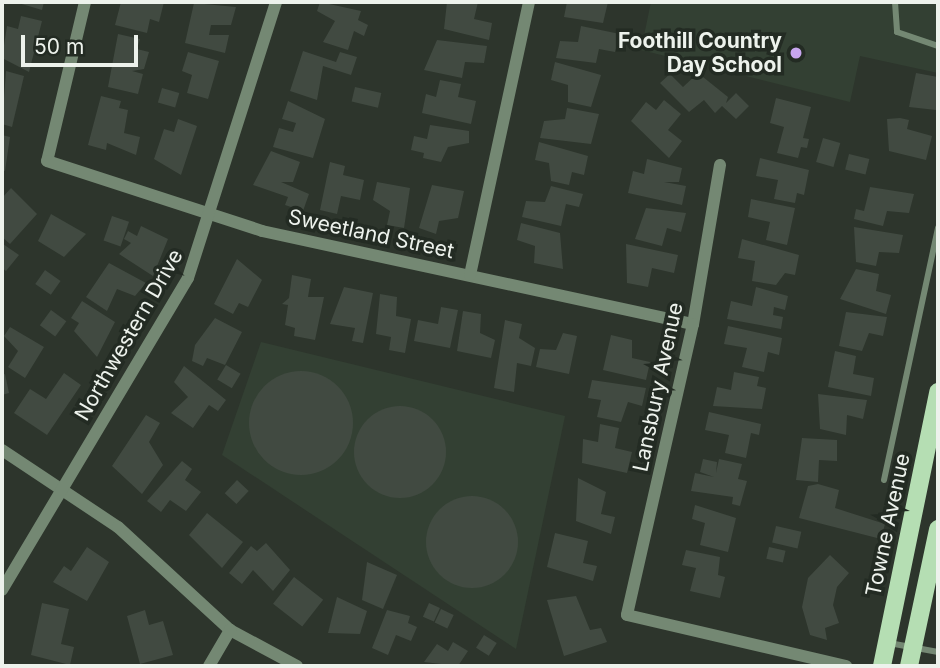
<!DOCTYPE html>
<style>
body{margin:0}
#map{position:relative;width:940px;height:668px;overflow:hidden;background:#2d352c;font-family:Inter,sans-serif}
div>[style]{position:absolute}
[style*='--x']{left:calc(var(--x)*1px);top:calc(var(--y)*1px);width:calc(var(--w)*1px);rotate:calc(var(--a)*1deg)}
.built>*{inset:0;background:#334033}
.building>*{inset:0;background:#414a41;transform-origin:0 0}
.round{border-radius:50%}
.service>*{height:6px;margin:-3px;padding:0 3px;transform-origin:3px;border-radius:3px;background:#748873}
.minor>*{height:12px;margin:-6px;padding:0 6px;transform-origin:6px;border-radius:6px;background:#748873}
.primary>*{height:18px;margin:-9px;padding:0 9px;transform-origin:9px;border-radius:9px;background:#b5deb3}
.dots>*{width:19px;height:19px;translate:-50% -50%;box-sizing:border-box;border:4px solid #232b23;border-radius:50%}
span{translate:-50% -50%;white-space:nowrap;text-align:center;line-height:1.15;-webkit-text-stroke:7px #232b23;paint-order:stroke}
.poi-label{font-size:21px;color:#edf2ec;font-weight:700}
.right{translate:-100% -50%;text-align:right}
.street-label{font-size:21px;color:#edf2ec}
.frame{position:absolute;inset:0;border:4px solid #edf2ec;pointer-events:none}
.scale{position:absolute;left:21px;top:35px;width:117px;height:32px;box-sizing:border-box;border:4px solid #edf2ec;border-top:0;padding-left:9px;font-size:21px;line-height:24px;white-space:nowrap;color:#edf2ec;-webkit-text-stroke:5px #232b23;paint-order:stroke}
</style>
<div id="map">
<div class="built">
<i style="clip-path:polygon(651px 2px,938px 2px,938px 73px,860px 56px,850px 102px,641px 50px)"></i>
<i style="clip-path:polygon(261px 342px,565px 416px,516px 649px,222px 455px)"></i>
</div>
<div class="building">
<i style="clip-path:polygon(15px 2px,44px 2px,42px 10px)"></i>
<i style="clip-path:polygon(121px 2px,164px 2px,159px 22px,150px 19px,147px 33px,115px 25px)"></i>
<i style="clip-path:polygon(320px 2px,361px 11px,358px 20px,368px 25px,364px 36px,354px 31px,348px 50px,323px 42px,335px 21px,317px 11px)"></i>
<i style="clip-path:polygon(447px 2px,478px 2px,474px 19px,492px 23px,489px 40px,444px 29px)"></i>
<i style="clip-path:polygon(567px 2px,608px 2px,603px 23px,564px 17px)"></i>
<i style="clip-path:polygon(194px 3px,236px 7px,231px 25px,211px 25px,209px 35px,229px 35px,225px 53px,185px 43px)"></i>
<i style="clip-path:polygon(21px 16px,42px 21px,29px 72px,2px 58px,7px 26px,18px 29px)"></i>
<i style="clip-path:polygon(581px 26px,620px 34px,615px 52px,599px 49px,596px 63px,556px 58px,560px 41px,578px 42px)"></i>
<i style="clip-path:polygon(118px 34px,140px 39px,137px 49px,149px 52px,144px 69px,132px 71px,143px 74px,138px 94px,108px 87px)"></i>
<i style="clip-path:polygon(437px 40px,487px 46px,484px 63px,465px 62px,462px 78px,424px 70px)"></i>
<i style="clip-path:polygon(303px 51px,336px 62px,340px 52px,357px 57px,351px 75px,323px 66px,317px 100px,290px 91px)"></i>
<i style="clip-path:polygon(188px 52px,219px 61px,208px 99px,187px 93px,192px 75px,182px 71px)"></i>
<i style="clip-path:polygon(555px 62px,601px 75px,591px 107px,568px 102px,568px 85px,551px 80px)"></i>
<i style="clip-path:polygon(6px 71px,24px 76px,12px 127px,2px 124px)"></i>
<i style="clip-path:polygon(698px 73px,728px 97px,726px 103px,736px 93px,749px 106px,736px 119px,722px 106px,715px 113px,704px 100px,689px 112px,660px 83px,670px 74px,683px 87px)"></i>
<i style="clip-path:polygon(916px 73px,938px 77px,938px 118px,936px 110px,909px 107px)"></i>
<i style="clip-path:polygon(440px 80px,461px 84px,458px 97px,476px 101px,471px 124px,422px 113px,426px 94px,436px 97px)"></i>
<i style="left:355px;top:87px;width:27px;height:15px;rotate:13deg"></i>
<i style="left:162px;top:88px;width:18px;height:15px;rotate:16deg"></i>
<i style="clip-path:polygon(101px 96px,121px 101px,119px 108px,128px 110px,124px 133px,140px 137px,136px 155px,107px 143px,106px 150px,88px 145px)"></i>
<i style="clip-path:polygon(776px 98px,811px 107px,803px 138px,809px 139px,807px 148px,801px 147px,798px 158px,777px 153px,784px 127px,770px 123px)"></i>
<i style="clip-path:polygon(664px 100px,681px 114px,668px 130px,682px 141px,669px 158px,631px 121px,646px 102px,656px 110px)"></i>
<i style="clip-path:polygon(288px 101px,325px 119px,313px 158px,273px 147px,279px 128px,293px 132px,296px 123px,282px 119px)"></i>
<i style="clip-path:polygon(567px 108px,599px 114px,591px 144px,540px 138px,544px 121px,565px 119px)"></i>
<i style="clip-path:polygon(900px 118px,909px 120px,907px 129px,932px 136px,926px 160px,889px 151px,887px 119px)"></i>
<i style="clip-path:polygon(178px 119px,197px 126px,181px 175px,154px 159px,164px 129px,174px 132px)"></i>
<i style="clip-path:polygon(430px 125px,469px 131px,469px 143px,448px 147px,441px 162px,423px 158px,424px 153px,411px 150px,414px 136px,427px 139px)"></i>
<i style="clip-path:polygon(2px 135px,10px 137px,5px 171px,2px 170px)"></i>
<i style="left:823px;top:138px;width:18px;height:25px;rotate:16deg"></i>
<i style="clip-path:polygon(539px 142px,588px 156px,584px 175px,572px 172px,569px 185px,551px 181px,549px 163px,535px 160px)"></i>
<i style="clip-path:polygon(271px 151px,300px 162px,293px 182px,281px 182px,309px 194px,303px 211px,285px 205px,288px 197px,253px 185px)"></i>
<i style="left:849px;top:154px;width:21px;height:16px;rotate:14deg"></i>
<i style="clip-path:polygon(760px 158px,809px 170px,804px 195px,797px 193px,795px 203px,774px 199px,778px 180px,756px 176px)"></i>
<i style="clip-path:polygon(647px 159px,682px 168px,679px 182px,664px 182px,686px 186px,682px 205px,628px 193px,633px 171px,644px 174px)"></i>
<i style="clip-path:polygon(330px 162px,345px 166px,343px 175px,364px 180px,360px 200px,341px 196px,337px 214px,320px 210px)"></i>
<i style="clip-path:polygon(377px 182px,410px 188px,404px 228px,387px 225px,390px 211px,373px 200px)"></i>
<i style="clip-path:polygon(432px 185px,464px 191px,458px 218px,439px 221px,436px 234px,419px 228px)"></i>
<i style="clip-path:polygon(551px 186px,583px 194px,579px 207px,566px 204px,561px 226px,522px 217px,526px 201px,545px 202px)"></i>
<i style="clip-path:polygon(870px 187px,914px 194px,909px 213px,887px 211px,883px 226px,854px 219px,856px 209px,864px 211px)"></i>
<i style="clip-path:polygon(11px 188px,37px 214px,10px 244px,2px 237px,2px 198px)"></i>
<i style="clip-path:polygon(751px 199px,795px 208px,787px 245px,766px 240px,770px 222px,748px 217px)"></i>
<i style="clip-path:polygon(646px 208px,686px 213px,681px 232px,667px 228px,662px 246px,635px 239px)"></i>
<i style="clip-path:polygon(51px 214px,86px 234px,64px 257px,38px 241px)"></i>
<i style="left:112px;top:216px;width:18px;height:26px;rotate:19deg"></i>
<i style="clip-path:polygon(521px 223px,560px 233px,563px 269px,534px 263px,535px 246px,517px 240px)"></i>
<i style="clip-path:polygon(141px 226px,168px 239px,153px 276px,119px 254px,131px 243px,124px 239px,128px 231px,137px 236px)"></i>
<i style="clip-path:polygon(854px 227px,903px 235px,899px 253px,879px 252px,876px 266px,856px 262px)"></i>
<i style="clip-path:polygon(742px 239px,799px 255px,795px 275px,785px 273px,776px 285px,752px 281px,755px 261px,738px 258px)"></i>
<i style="clip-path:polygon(3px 244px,19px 255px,6px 271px,2px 268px)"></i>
<i style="clip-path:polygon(626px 244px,678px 255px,674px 273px,652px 268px,648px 287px,627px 283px)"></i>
<i style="clip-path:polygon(237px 259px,262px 280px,248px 307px,239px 303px,233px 314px,214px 304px)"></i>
<i style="clip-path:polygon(109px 263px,146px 283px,135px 296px,117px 289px,107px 311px,86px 297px)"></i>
<i style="clip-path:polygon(856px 269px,879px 274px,876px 291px,891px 295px,886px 314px,840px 299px)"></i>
<i style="left:45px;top:270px;width:19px;height:17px;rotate:35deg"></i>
<i style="clip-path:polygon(292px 275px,311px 279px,308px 297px,324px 297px,315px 340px,294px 336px,295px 328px,285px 325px,288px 305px,282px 304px,289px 298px)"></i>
<i style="clip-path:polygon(344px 287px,373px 293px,363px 343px,352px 341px,355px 328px,330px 324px)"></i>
<i style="clip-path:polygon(756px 287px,788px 296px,785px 310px,774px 307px,773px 315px,783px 317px,781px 329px,727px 319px,731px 301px,752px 306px)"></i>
<i style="clip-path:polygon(380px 294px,397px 297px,396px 316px,411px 319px,405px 353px,389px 350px,391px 337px,376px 334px)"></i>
<i style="clip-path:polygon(82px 301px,115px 322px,97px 357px,74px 331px,79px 323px,71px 318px)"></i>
<i style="clip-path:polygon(441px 307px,458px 310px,450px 348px,414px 341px,418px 320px,438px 324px)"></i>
<i style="left:51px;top:310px;width:19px;height:19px;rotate:36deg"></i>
<i style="clip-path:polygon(463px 311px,481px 314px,480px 333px,495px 340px,491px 358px,457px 351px)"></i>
<i style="clip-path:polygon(846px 312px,887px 317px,883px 336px,869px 333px,862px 351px,839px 346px)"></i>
<i style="clip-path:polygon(215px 318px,242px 332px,225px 365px,207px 358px,203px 366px,192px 361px,195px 345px)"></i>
<i style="clip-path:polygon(505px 320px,522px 324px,519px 338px,535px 348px,531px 366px,517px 363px,514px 392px,494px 388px)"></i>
<i style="clip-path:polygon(728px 326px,782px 338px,779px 355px,768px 352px,764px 372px,742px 367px,747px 348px,724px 344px)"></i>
<i style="clip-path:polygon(10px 327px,44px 347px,25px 378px,8px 367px,18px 351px,4px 336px)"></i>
<i style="clip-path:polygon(563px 333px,577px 336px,569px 374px,536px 367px,540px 349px,556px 350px)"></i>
<i style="clip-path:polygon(611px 335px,632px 340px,632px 358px,650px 362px,646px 380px,603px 370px)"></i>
<i style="clip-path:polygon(835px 351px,856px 356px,853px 374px,874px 378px,871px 396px,828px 387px)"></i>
<i style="left:226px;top:365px;width:17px;height:17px;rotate:31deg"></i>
<i style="clip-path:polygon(184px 366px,226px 400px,218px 411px,209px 405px,193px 428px,171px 413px,188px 397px,174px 382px)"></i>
<i class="round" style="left:249px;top:371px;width:104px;height:104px"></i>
<i style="clip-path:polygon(734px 372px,759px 377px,757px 386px,766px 388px,762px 409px,713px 406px,717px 387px,731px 390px)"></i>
<i style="clip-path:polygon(64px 373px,81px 385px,47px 435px,14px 413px,30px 389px,46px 399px)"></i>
<i style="clip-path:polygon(5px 374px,9px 393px,2px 395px,2px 375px)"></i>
<i style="clip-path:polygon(592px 380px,646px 388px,642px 406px,628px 402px,621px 422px,597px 417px,601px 400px,588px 398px)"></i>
<i style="clip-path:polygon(818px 394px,867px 400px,863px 419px,847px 415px,846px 435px,820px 429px)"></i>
<i class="round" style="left:354px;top:406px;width:92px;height:92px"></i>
<i style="clip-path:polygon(709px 412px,761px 424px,759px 435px,751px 433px,746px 458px,725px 453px,729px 435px,705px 430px)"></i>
<i style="clip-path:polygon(146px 415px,160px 423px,149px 442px,163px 465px,142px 494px,112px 466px)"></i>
<i style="clip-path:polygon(600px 424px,619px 428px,615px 448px,632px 452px,627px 473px,582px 463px,583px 439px,598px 442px)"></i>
<i style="clip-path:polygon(802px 438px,837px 440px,837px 461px,819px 460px,818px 482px,796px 480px)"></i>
<i style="clip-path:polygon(703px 459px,717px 462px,716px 473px,719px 459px,742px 464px,738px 479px,747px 481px,740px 506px,732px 504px,733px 497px,691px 491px,695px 473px,714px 477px,700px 472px)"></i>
<i style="clip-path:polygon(182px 461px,192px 469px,185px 480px,201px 492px,186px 511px,170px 500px,161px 512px,147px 501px)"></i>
<i style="clip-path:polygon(578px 478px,606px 492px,601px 514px,615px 517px,611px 534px,576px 521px)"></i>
<i style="left:237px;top:480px;width:16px;height:18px;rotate:43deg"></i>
<i style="clip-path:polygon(818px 484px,839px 490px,835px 508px,885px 524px,881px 539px,799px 518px,808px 486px)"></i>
<i class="round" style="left:426px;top:496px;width:92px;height:92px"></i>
<i style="clip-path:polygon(695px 505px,736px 518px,728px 552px,700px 545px,705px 523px,692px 519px)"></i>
<i style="clip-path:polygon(207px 513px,243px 542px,222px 568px,189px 535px)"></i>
<i style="left:776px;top:526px;width:26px;height:17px;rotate:13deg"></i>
<i style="clip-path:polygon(555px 533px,588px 541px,583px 563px,597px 566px,593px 581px,547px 567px)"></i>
<i style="clip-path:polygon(266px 543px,290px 570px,273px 591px,253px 570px,242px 584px,229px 573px,251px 546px,257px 551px)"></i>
<i style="clip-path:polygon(87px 547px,109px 562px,87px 601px,53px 582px,64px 566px,71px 571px)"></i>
<i style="left:769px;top:547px;width:17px;height:12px;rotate:13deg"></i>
<i style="clip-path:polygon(686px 550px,720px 557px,718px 575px,725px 577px,720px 598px,690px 591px,696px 568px,682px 565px)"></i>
<i style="clip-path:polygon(830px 555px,849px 573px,837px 587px,833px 605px,839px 623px,825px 628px,827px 640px,810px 635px,802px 607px,808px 578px)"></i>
<i style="clip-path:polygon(367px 562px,397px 575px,383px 609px,362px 600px)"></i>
<i style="left:294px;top:577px;width:37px;height:34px;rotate:38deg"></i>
<i style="clip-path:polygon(576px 596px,590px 630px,601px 628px,607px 642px,564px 656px,547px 600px)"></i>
<i style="clip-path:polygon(337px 597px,367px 611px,360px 634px,328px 633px)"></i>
<i style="clip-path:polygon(42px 603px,69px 609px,61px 644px,74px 647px,70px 665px,31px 655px)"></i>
<i style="left:429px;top:603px;width:12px;height:15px;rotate:24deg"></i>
<i style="left:441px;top:609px;width:14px;height:15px;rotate:25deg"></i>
<i style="clip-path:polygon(145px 610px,149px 625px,163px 621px,173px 655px,140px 664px,127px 616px)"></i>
<i style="clip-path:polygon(387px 610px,410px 616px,408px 623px,417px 627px,411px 641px,396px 635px,388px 655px,372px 648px)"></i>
<i style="left:484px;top:635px;width:15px;height:15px;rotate:32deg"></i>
<i style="clip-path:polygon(453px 642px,468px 651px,458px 666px,424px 662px,437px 644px,448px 651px)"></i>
</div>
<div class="service">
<i style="--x:895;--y:2;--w:30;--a:86"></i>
<i style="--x:897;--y:32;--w:43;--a:18.9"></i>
<i style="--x:884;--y:480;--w:258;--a:-77.9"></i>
<i style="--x:889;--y:643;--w:50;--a:10.4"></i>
</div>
<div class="minor">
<i style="--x:85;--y:2;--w:163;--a:103.4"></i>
<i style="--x:47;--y:161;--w:226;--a:18"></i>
<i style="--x:262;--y:231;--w:441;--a:12.2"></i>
<i style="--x:720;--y:165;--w:161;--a:99.6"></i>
<i style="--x:693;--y:324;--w:298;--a:102.8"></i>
<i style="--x:627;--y:615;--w:225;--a:13.1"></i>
<i style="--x:470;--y:275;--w:279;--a:-77.8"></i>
<i style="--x:2;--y:450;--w:139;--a:33.6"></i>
<i style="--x:118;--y:527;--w:152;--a:42.6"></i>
<i style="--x:230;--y:630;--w:76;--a:28.2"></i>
<i style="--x:2;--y:590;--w:363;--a:-59.2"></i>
<i style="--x:188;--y:278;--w:290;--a:-72.3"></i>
<i style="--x:209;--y:666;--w:42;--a:-59.7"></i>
</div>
<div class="primary">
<i style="--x:882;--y:666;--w:280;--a:-78.4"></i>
<i style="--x:909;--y:666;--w:140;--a:-78"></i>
</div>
<div class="dots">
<i style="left:796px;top:53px;background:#c8a6ef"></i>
</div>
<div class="poi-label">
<span class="right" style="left:782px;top:53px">Foothill Country<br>Day School</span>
</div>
<div class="street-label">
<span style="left:371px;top:234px;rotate:12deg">Sweetland Street</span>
<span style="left:129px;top:335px;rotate:-60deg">Northwestern Drive</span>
<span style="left:658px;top:387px;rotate:-78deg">Lansbury Avenue</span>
<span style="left:888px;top:525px;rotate:-78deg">Towne Avenue</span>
</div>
<div class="frame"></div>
<div class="scale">50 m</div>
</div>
